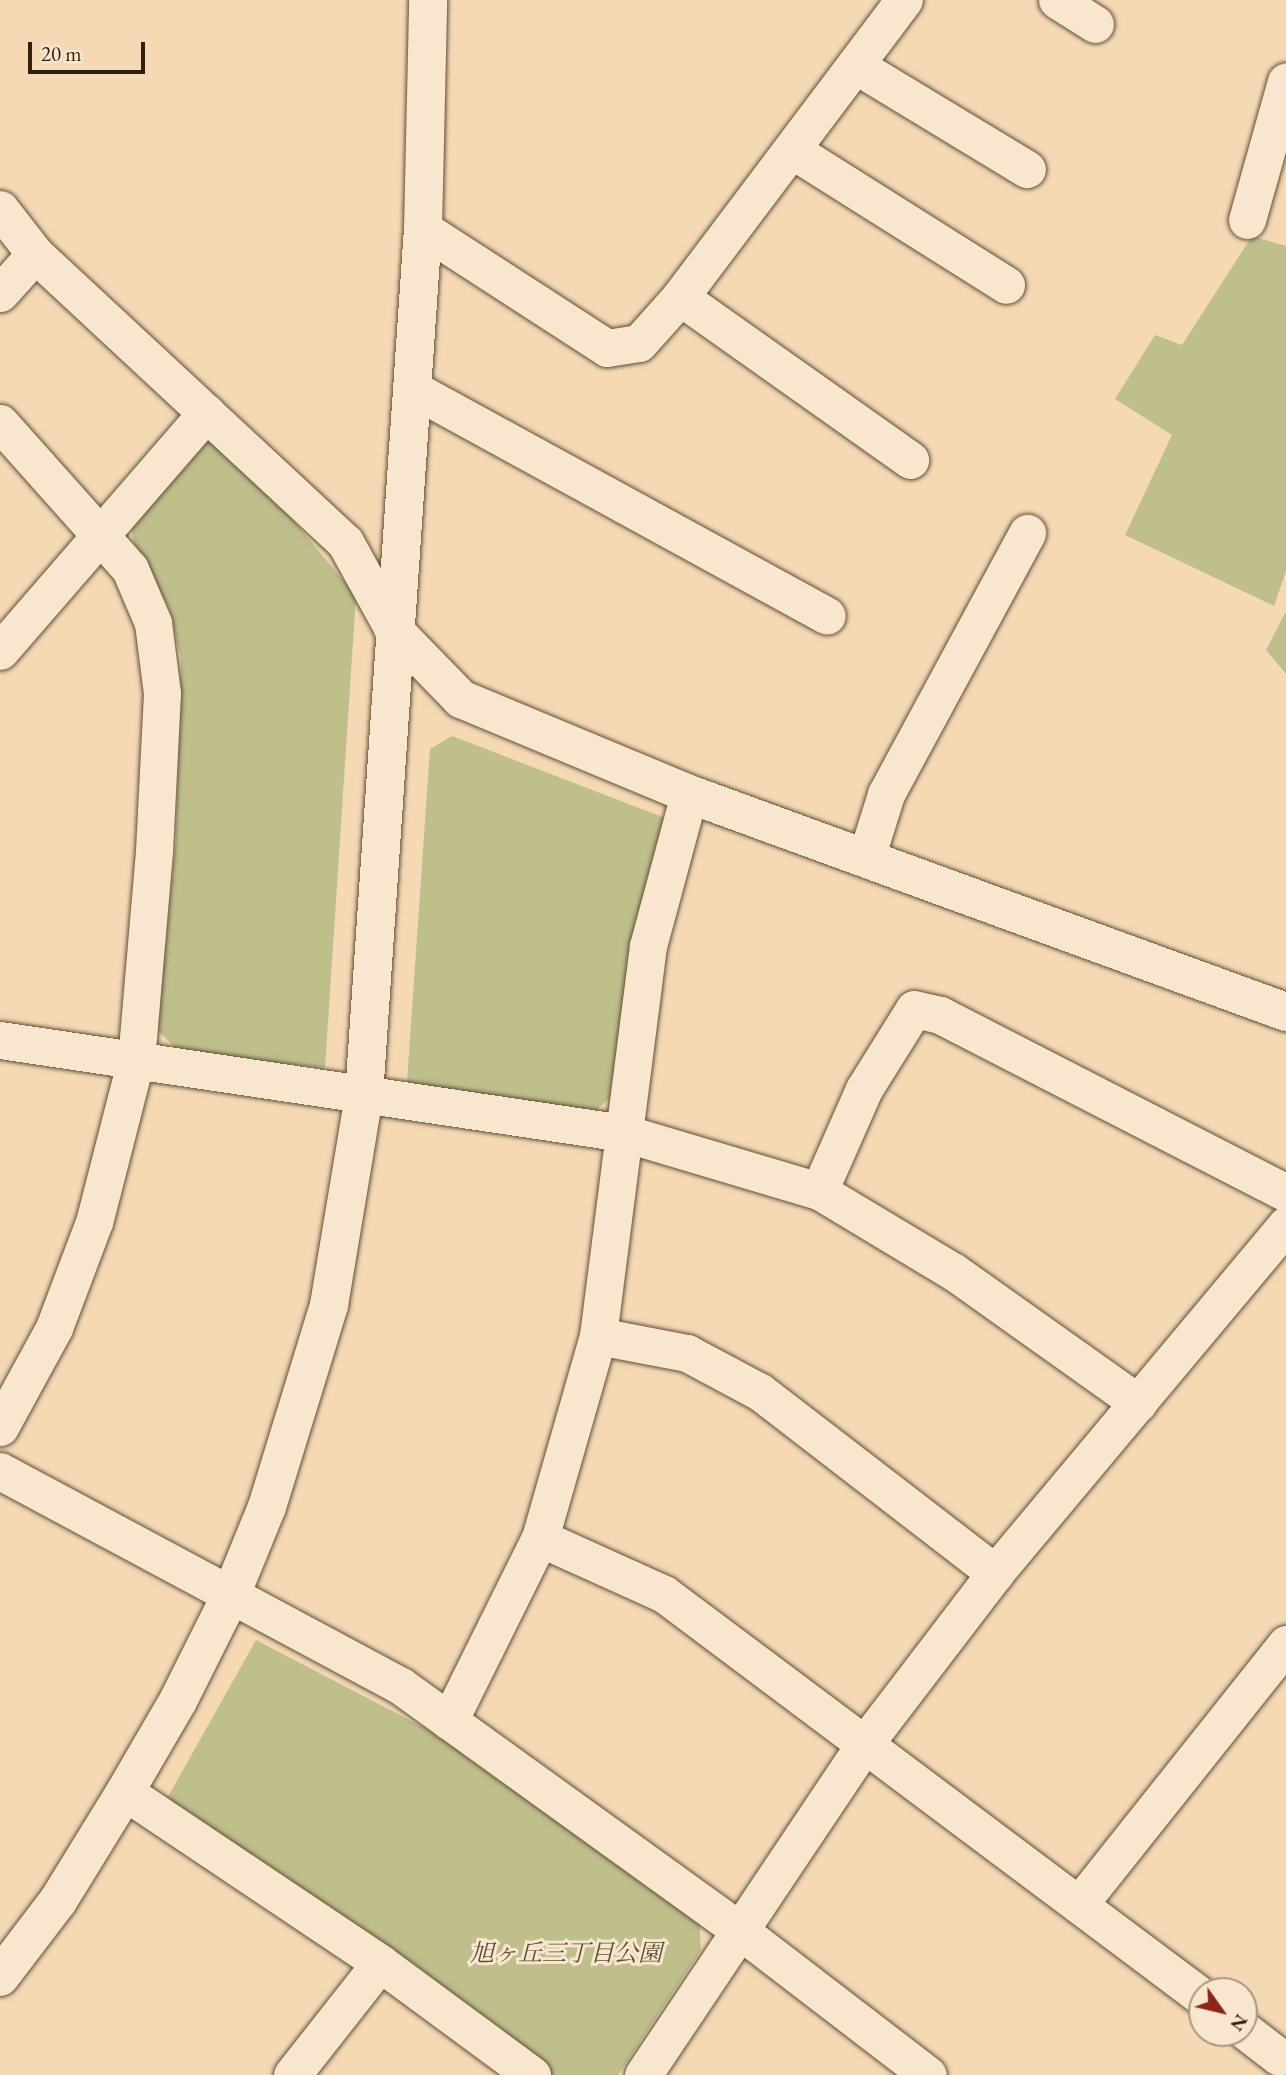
<!DOCTYPE html>
<meta charset="utf-8">
<style>
body{margin:0}
#map{position:relative;width:1286px;height:2075px;overflow:hidden;background:#f4d9b4;font-family:"EB Garamond","Noto Serif JP",serif}
div>[style]{position:absolute}
[style*='--x']{left:calc(var(--x)*1px);top:calc(var(--y)*1px);width:calc(var(--w)*1px);rotate:calc(var(--a)*1deg)}
.green>*{inset:0;background:#bebf8b}
.roads{filter:drop-shadow(0 0 2px #614e38) drop-shadow(0 0 2px #614e38)}
.street>*{height:37px;margin:-18.5px;padding:0 18.5px;transform-origin:18.5px;border-radius:18.5px;background:#f8e6ce}
.secondary>*{height:38px;margin:-19px;padding:0 19px;transform-origin:19px;border-radius:19px;background:#f8e6ce}
span{translate:-50% -50%;white-space:nowrap;text-align:center;line-height:1.15;-webkit-text-stroke:6px #f8e6ce;paint-order:stroke}
.park-label{font-size:24px;color:#5b4f34;font-style:italic}
.north{position:absolute;left:1188px;top:1977px;width:70px;height:70px;box-sizing:border-box;background:#f8e6ce;border:2px solid #a89682;border-radius:50%;rotate:124deg;font-size:19px;font-weight:700;line-height:28px;text-align:center;color:#301f0f}
.north::after{content:'';display:block;margin:auto;width:24px;height:32px;background:#8f2418;clip-path:polygon(50% 0,100% 100%,50% 72%,0 100%)}
.scale{position:absolute;left:28px;top:42px;width:117px;height:32px;box-sizing:border-box;border:4px solid #301f0f;border-top:0;padding-left:9px;font-size:21px;line-height:24px;white-space:nowrap;color:#301f0f;-webkit-text-stroke:5px #f8e6ce;paint-order:stroke}
</style>
<div id="map">
<div class="green">
<i style="clip-path:polygon(1252px 236px,1286px 246px,1286px 571px,1274px 606px,1125px 535px,1172px 435px,1115px 399px,1155px 335px,1182px 345px)"></i>
<i style="clip-path:polygon(203px 434px,283px 508px,356px 596px,325px 1068px,180px 1052px,157px 1030px,176px 839px,181px 659px,170px 610px,133px 541px,131px 519px)"></i>
<i style="clip-path:polygon(1286px 611px,1286px 674px,1266px 650px)"></i>
<i style="clip-path:polygon(452px 736px,665px 818px,614px 1093px,591px 1116px,407px 1082px,430px 749px)"></i>
<i style="clip-path:polygon(256px 1640px,442px 1737px,699px 1916px,701px 1950px,618px 2075px,551px 2075px,389px 1953px,165px 1802px)"></i>
</div>
<div class="roads">
<div class="street">
<i style="--x:1057;--y:0;--w:45;--a:32.3"></i>
<i style="--x:855;--y:65;--w:201;--a:31.2"></i>
<i style="--x:792;--y:150;--w:253;--a:32.2"></i>
<i style="--x:0;--y:209;--w:57;--a:52.1"></i>
<i style="--x:35;--y:254;--w:423;--a:42.9"></i>
<i style="--x:345;--y:542;--w:99;--a:61.1"></i>
<i style="--x:1247;--y:220;--w:144;--a:-74.3"></i>
<i style="--x:423;--y:229;--w:219;--a:32.9"></i>
<i style="--x:607;--y:348;--w:32;--a:-9"></i>
<i style="--x:639;--y:343;--w:62;--a:-48.3"></i>
<i style="--x:680;--y:297;--w:372;--a:-53"></i>
<i style="--x:0;--y:293;--w:52;--a:-48.1"></i>
<i style="--x:680;--y:297;--w:282;--a:35.3"></i>
<i style="--x:411;--y:388;--w:474;--a:28.7"></i>
<i style="--x:0;--y:423;--w:195;--a:48.3"></i>
<i style="--x:130;--y:569;--w:59;--a:66.9"></i>
<i style="--x:153;--y:623;--w:71;--a:82.7"></i>
<i style="--x:162;--y:693;--w:158;--a:92.9"></i>
<i style="--x:154;--y:851;--w:209;--a:94.9"></i>
<i style="--x:136;--y:1059;--w:168;--a:104.4"></i>
<i style="--x:94;--y:1222;--w:113;--a:110.7"></i>
<i style="--x:54;--y:1328;--w:113;--a:118.6"></i>
<i style="--x:0;--y:651;--w:315;--a:-49.1"></i>
<i style="--x:866;--y:858;--w:67;--a:-72.6"></i>
<i style="--x:886;--y:794;--w:297;--a:-61.6"></i>
<i style="--x:0;--y:1040;--w:631;--a:8.48"></i>
<i style="--x:624;--y:1133;--w:203;--a:16.6"></i>
<i style="--x:819;--y:1191;--w:157;--a:31"></i>
<i style="--x:954;--y:1272;--w:226;--a:35.4"></i>
<i style="--x:819;--y:1191;--w:111;--a:-66.2"></i>
<i style="--x:864;--y:1089;--w:94;--a:-58"></i>
<i style="--x:914;--y:1009;--w:27;--a:13"></i>
<i style="--x:940;--y:1015;--w:389;--a:27.2"></i>
<i style="--x:598;--y:1336;--w:91;--a:10.8"></i>
<i style="--x:687;--y:1353;--w:83;--a:28.1"></i>
<i style="--x:760;--y:1392;--w:297;--a:37.6"></i>
<i style="--x:0;--y:1471;--w:455;--a:28.2"></i>
<i style="--x:401;--y:1686;--w:417;--a:35.8"></i>
<i style="--x:739;--y:1930;--w:238;--a:37.5"></i>
<i style="--x:540;--y:1538;--w:136;--a:24.3"></i>
<i style="--x:664;--y:1594;--w:672;--a:36.84"></i>
<i style="--x:449;--y:1721;--w:204;--a:-63.6"></i>
<i style="--x:540;--y:1538;--w:210;--a:-74"></i>
<i style="--x:598;--y:1336;--w:393;--a:-82.7"></i>
<i style="--x:648;--y:946;--w:157;--a:-74.9"></i>
<i style="--x:125;--y:1792;--w:307;--a:33.8"></i>
<i style="--x:380;--y:1963;--w:189;--a:36.4"></i>
<i style="--x:1080;--y:1903;--w:331;--a:-51.5"></i>
<i style="--x:1244;--y:2030;--w:44;--a:37.6"></i>
<i style="--x:292;--y:2075;--w:142;--a:-51.8"></i>
<i style="--x:643;--y:2075;--w:401;--a:-56.2"></i>
<i style="--x:866;--y:1742;--w:213;--a:-52.6"></i>
<i style="--x:995;--y:1573;--w:454;--a:-50.1"></i>
</div>
<div class="secondary">
<i style="--x:393;--y:629;--w:98;--a:45.8"></i>
<i style="--x:461;--y:699;--w:247;--a:22.6"></i>
<i style="--x:689;--y:794;--w:636;--a:20.06"></i>
<i style="--x:0;--y:1977;--w:96;--a:-52.7"></i>
<i style="--x:58;--y:1901;--w:128;--a:-58.4"></i>
<i style="--x:125;--y:1792;--w:105;--a:-59.8"></i>
<i style="--x:178;--y:1701;--w:119;--a:-63.4"></i>
<i style="--x:231;--y:1595;--w:95;--a:-67.8"></i>
<i style="--x:267;--y:1507;--w:211;--a:-72.9"></i>
<i style="--x:329;--y:1305;--w:212;--a:-80.5"></i>
<i style="--x:364;--y:1096;--w:869;--a:-86.11"></i>
<i style="--x:423;--y:229;--w:229;--a:-88.7"></i>
</div>
</div>
<div class="park-label">
<span style="left:566px;top:1953px">旭ヶ丘三丁目公園</span>
</div>
<div class="north">N</div>
<div class="scale">20 m</div>
</div>
